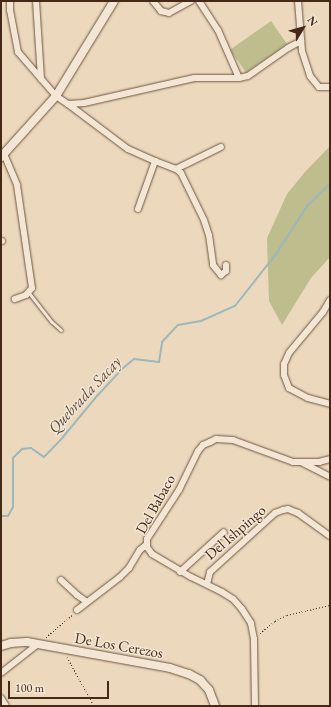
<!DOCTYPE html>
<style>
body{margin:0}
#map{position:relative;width:331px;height:707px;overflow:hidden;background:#ecd9bd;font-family:"EB Garamond",serif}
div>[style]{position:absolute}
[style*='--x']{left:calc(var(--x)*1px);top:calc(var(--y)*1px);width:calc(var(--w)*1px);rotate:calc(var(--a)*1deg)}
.green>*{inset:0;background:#bebd8d;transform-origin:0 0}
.stream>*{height:2px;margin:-1px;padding:0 1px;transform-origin:1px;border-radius:1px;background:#9db7bb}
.path>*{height:1px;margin-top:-0.5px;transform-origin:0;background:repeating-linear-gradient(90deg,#442917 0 1px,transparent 0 3px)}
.roads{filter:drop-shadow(0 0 1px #6e5540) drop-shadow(0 0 1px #6e5540)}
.service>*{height:3px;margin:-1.5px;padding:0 1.5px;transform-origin:1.5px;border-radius:1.5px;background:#f3e6d4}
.minor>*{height:6px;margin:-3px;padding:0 3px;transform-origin:3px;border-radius:3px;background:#f3e6d4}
.tertiary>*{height:8px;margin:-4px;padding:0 4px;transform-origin:4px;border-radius:4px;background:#f3e6d4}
span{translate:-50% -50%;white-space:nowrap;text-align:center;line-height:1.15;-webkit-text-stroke:3px #f3e6d4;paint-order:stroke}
.street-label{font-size:15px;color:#442917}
.water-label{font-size:16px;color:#5a4c40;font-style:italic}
.frame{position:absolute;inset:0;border:2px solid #442917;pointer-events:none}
.north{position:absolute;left:283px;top:8px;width:40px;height:40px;-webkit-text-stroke:3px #f3e6d4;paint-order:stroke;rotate:53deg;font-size:11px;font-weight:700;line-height:16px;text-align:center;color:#442917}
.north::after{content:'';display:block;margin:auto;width:14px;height:18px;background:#442917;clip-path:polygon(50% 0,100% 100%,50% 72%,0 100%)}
.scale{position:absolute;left:8px;top:681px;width:101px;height:18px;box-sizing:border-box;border:2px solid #442917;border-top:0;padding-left:5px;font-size:12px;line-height:14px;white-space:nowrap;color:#442917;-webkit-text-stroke:3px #f3e6d4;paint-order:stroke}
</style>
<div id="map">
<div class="green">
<i style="left:271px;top:21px;width:28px;height:50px;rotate:55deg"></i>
<i style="clip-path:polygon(330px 146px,330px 257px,311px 278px,282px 325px,269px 301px,267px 238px,287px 194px,305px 172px)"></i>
</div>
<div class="stream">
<i style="--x:1;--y:516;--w:7;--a:0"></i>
<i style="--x:8;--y:516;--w:10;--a:-61"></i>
<i style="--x:13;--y:507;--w:49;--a:-90"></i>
<i style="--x:13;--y:458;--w:13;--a:-45"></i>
<i style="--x:22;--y:449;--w:9;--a:-6"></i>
<i style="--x:31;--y:448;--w:16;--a:35"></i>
<i style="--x:44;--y:457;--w:28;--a:-46"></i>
<i style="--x:63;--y:437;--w:53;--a:-50.3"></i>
<i style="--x:97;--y:396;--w:37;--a:-47"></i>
<i style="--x:122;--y:369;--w:16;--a:-40"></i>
<i style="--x:134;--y:359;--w:25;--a:7"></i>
<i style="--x:159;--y:362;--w:20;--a:-81"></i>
<i style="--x:162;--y:342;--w:23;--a:-47"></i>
<i style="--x:178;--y:325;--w:23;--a:-10"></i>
<i style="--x:201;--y:321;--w:37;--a:-24"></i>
<i style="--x:235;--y:306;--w:66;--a:-51.7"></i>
<i style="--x:276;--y:254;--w:57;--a:-57.1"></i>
<i style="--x:307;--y:206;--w:32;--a:-44"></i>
</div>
<div class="path">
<i style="--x:260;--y:633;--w:19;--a:-39"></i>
<i style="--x:275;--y:621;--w:13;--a:-27"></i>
<i style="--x:287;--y:615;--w:44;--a:-13.1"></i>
<i style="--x:46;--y:637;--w:34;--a:-40"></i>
<i style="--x:67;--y:657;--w:56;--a:61.1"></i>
</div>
<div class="roads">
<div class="service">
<i style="--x:29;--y:293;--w:37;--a:52"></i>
<i style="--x:52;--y:322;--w:12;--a:42"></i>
</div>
<div class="minor">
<i style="--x:10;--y:1;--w:9;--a:90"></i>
<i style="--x:10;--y:10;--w:43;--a:79.2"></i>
<i style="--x:18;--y:52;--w:58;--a:49.2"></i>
<i style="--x:56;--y:96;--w:14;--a:34"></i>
<i style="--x:68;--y:104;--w:16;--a:-4"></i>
<i style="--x:84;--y:103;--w:113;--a:-12.8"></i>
<i style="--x:194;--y:78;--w:45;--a:0"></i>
<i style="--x:239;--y:78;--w:9;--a:-13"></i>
<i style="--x:248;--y:76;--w:49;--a:-35"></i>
<i style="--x:288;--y:48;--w:15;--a:-28"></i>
<i style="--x:36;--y:1;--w:78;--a:86.3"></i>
<i style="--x:153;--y:1;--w:13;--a:51"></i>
<i style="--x:161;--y:11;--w:8;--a:14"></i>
<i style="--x:169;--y:13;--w:25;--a:-29"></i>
<i style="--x:199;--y:1;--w:35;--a:57"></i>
<i style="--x:218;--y:30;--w:52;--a:66.4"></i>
<i style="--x:298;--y:1;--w:50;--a:85.4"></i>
<i style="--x:302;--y:51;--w:26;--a:72"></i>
<i style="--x:310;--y:76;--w:14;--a:51"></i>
<i style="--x:319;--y:87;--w:11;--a:0"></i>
<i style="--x:68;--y:104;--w:75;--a:36.9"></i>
<i style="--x:128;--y:149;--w:30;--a:24"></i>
<i style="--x:155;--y:161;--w:22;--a:21"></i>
<i style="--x:176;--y:169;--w:6;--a:39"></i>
<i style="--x:181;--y:173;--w:52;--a:63.9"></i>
<i style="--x:204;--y:220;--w:16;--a:72"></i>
<i style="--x:209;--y:235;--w:30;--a:82"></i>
<i style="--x:213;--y:265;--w:13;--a:51"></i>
<i style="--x:221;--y:275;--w:6;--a:-39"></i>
<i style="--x:226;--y:271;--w:6;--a:-90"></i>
<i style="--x:4;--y:154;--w:34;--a:67"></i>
<i style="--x:17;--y:185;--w:104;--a:81.7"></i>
<i style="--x:32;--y:288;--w:9;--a:131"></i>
<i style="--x:26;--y:295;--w:12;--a:160"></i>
<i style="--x:176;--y:169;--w:50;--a:-26.1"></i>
<i style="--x:138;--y:209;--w:51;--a:-70.5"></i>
<i style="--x:1;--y:241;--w:1;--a:0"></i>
<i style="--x:330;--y:300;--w:14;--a:120"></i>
<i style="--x:323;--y:312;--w:53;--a:129.7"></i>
<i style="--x:289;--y:353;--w:12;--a:114"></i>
<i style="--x:284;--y:364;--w:11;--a:90"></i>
<i style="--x:284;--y:375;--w:14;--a:69"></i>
<i style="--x:289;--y:388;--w:21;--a:28"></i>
<i style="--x:308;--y:398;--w:23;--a:15"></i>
<i style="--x:303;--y:463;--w:30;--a:27"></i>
<i style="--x:180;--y:572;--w:59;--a:-42.3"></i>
<i style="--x:61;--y:580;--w:22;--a:43"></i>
<i style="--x:77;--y:595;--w:12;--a:35"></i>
<i style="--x:207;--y:584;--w:12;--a:-76"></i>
<i style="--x:210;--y:572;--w:88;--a:-42.2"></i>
<i style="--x:275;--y:513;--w:9;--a:-21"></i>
<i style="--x:283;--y:510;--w:5;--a:-11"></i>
<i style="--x:288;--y:509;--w:11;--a:22"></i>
<i style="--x:298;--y:513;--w:39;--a:36"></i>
<i style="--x:77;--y:610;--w:54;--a:-37.5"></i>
<i style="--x:120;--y:577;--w:13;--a:-45"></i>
<i style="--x:129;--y:568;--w:21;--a:-59"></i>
<i style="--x:140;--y:550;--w:8;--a:-40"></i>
<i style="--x:1;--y:673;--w:47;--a:-38.1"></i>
<i style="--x:1;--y:698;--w:9;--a:58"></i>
<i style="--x:255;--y:706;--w:67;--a:-90.9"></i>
<i style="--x:254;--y:639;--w:16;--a:-101"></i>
<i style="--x:251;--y:623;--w:17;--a:-123"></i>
<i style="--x:242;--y:609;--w:13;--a:-132"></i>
<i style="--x:233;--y:599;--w:13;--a:-148"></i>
<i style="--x:222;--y:592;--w:34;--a:-154"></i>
<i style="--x:191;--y:577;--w:45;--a:-149.5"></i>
<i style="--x:152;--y:554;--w:9;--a:-126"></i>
<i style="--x:147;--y:547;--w:8;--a:-90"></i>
<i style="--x:147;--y:539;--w:59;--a:-56.9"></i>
<i style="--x:179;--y:490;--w:43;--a:-64"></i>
<i style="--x:198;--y:451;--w:8;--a:-50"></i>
<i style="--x:203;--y:445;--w:8;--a:-23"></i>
<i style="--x:210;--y:442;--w:7;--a:-27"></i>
<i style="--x:216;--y:439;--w:17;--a:3"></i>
<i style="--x:233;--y:440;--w:64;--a:20.1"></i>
<i style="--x:293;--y:462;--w:26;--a:0"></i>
<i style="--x:319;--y:462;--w:11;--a:-15"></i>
</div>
<div class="tertiary">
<i style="--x:1;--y:157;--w:82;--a:-48"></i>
<i style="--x:56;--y:96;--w:111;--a:-58.6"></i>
<i style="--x:1;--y:646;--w:10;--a:-17"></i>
<i style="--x:11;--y:643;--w:16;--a:-4"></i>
<i style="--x:27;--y:642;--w:145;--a:10.3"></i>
<i style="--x:170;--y:668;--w:20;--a:18"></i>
<i style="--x:189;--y:674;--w:13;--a:29"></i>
<i style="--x:200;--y:680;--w:13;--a:48"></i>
<i style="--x:209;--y:690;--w:17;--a:69"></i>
</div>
</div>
<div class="street-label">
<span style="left:155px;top:504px;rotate:-61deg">Del Babaco</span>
<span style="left:235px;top:532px;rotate:-41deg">Del Ishpingo</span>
<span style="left:119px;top:645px;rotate:10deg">De Los Cerezos</span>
</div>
<div class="water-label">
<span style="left:85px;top:395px;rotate:-47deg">Quebrada Sacay</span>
</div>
<div class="frame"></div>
<div class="north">N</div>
<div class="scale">100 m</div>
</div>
